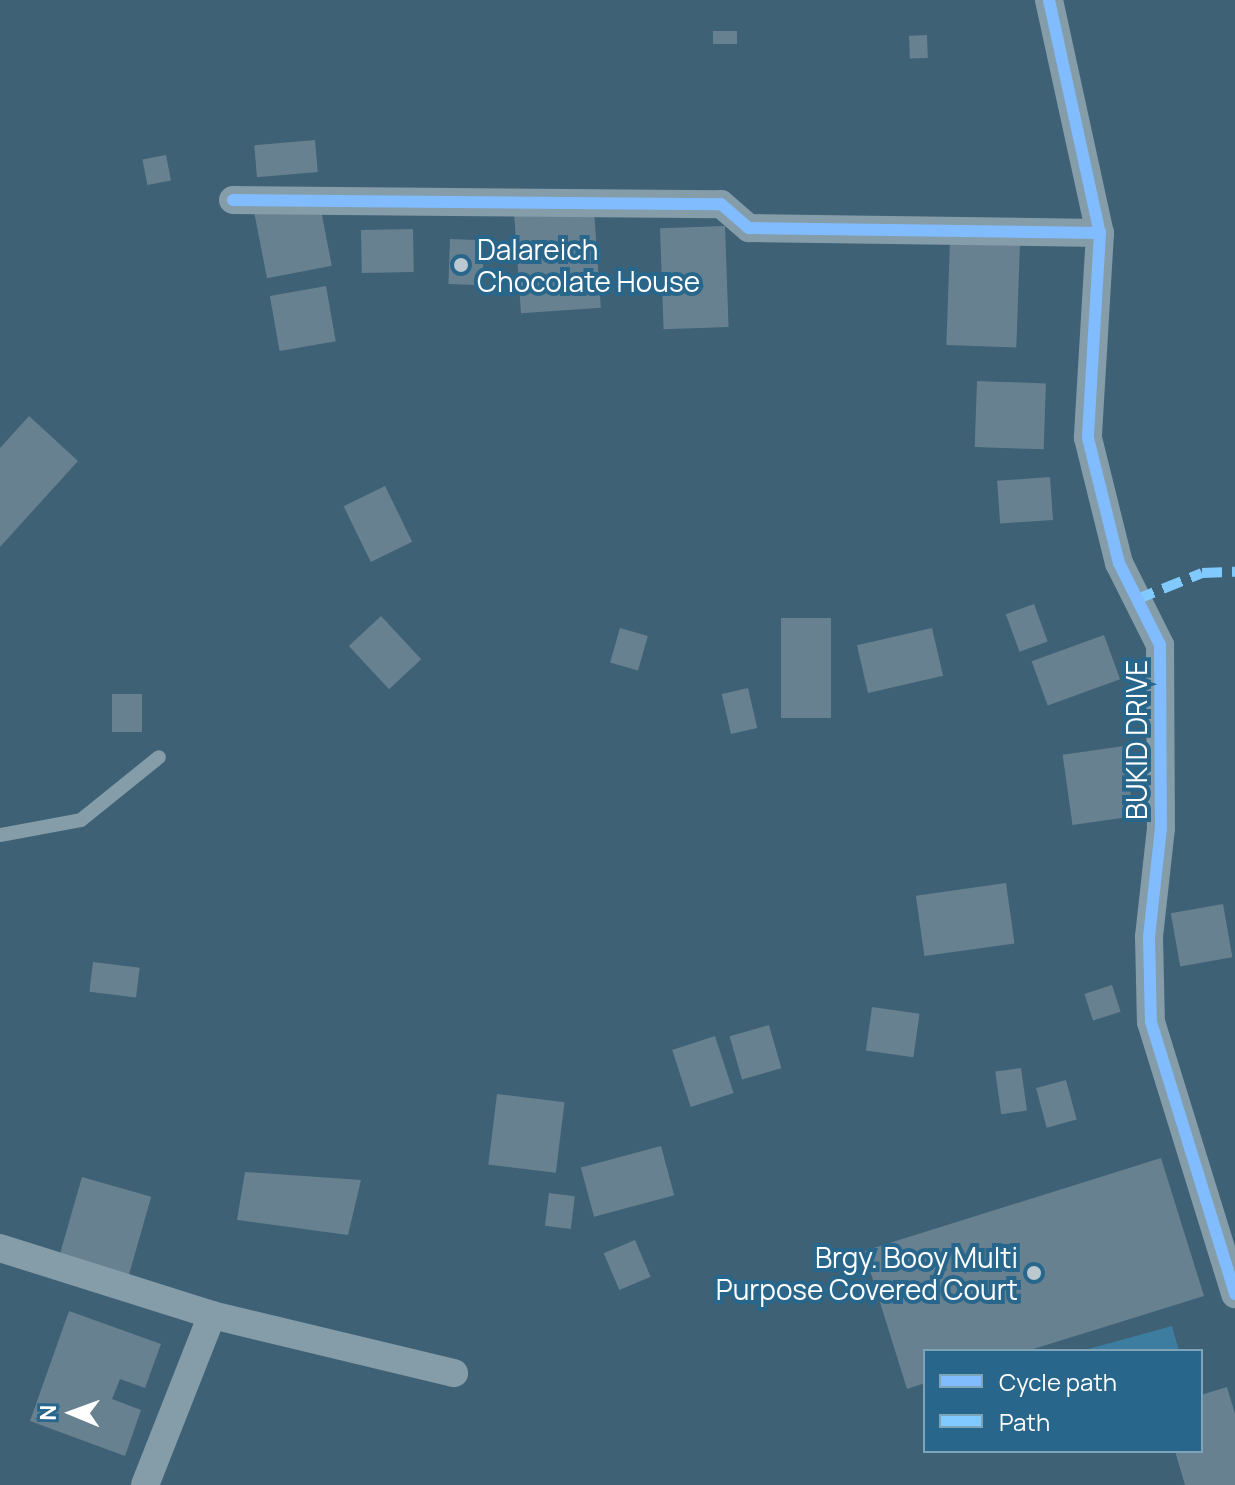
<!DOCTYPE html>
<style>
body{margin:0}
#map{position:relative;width:1235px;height:1485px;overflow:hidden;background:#3e6175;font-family:Manrope,sans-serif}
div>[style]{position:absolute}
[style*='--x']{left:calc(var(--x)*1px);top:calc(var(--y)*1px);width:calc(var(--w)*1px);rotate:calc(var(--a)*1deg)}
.green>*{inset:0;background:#3d7ea0}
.building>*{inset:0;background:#688190;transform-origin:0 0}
.service>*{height:14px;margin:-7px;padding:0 7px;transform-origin:7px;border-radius:7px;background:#859ca9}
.minor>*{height:28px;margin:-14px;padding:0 14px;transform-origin:14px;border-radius:14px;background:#859ca9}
.quiet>*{height:10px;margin-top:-5px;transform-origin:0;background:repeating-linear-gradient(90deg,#80caff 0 20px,transparent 0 30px)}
.cycleway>*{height:12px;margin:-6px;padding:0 6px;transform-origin:6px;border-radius:6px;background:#80bcff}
.dots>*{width:22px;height:22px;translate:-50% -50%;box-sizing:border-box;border:4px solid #28678b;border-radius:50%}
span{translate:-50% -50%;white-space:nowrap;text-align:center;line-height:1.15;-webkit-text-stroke:8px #28678b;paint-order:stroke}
.poi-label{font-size:28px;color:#fff}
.left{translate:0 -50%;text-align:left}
.right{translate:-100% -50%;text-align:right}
.street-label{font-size:28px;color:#fff}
.legend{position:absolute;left:923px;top:1349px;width:280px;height:104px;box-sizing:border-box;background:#28678b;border:2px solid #7ea4b9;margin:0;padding:10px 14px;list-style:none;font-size:24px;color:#fff}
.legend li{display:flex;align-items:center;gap:16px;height:40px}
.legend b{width:40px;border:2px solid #7ea4b9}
.north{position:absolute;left:32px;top:1373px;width:80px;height:80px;-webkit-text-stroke:6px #28678b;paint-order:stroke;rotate:271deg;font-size:22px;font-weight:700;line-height:32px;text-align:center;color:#fff}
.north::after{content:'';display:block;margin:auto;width:28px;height:36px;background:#fff;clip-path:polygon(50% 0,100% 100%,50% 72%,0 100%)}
</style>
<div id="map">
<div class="green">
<i style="clip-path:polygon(1172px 1326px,1179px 1351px,1081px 1351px)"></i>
</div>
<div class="building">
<i style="left:713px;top:31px;width:24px;height:13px"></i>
<i style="left:927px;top:35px;width:23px;height:18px;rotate:88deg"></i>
<i style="left:315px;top:140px;width:32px;height:61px;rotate:85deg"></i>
<i style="left:166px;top:155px;width:26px;height:24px;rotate:79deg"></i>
<i style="left:319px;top:200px;width:67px;height:66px;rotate:79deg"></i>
<i style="left:594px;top:210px;width:98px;height:80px;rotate:86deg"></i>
<i style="left:725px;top:226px;width:101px;height:65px;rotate:88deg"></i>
<i style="left:413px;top:229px;width:43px;height:52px;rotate:89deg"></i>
<i style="left:450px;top:239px;width:34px;height:45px;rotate:2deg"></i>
<i style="left:950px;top:241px;width:70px;height:104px;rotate:2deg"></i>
<i style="left:326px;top:286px;width:56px;height:57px;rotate:80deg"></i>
<i style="left:977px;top:381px;width:69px;height:66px;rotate:2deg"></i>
<i style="clip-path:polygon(29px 416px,78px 461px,0 547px,0 448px)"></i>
<i style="left:1050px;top:477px;width:43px;height:53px;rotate:86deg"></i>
<i style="left:385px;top:486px;width:62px;height:46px;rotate:64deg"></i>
<i style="left:1034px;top:604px;width:40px;height:30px;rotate:70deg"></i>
<i style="left:381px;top:616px;width:59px;height:44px;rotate:47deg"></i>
<i style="left:781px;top:618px;width:50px;height:100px"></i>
<i style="left:620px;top:628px;width:29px;height:36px;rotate:16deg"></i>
<i style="left:932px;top:628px;width:49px;height:77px;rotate:77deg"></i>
<i style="left:1104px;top:635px;width:47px;height:77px;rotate:70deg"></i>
<i style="left:748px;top:688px;width:41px;height:27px;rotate:77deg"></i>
<i style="left:112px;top:694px;width:30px;height:38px"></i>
<i style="left:1124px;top:746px;width:71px;height:62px;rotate:82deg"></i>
<i style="left:1006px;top:883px;width:61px;height:91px;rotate:82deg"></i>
<i style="left:1223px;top:904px;width:54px;height:53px;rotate:80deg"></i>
<i style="left:93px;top:962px;width:47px;height:30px;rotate:7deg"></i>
<i style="left:1112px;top:985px;width:28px;height:29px;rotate:72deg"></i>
<i style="left:872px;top:1007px;width:48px;height:44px;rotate:8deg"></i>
<i style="left:769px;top:1025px;width:45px;height:41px;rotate:74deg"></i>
<i style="left:715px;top:1036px;width:60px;height:45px;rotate:72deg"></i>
<i style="left:1021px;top:1068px;width:43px;height:26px;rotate:82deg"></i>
<i style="left:1066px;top:1080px;width:41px;height:31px;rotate:75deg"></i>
<i style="left:497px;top:1094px;width:68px;height:71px;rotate:7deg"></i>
<i style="left:661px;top:1146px;width:51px;height:83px;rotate:75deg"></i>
<i style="clip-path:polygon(1161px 1158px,1204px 1296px,1027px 1351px,925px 1351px,925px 1383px,907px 1389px,864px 1251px)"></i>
<i style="clip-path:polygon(245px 1172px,361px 1180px,348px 1235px,237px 1220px)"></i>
<i style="left:82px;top:1177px;width:72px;height:89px;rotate:16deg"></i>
<i style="left:549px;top:1193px;width:26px;height:33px;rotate:7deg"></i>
<i style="left:635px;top:1240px;width:40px;height:34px;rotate:67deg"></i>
<i style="clip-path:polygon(69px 1311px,161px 1344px,145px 1388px,120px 1379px,112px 1399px,141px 1410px,125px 1456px,30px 1421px)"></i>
<i style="clip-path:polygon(1227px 1387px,1235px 1414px,1235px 1485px,1185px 1485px,1175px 1451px,1201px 1451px,1201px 1395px)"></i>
</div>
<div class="service">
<i style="--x:0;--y:835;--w:82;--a:-10.5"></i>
<i style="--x:81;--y:820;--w:100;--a:-38.9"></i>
</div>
<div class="minor">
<i style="--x:1049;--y:0;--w:239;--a:77.7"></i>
<i style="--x:1100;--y:233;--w:205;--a:93.4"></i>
<i style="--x:1088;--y:438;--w:129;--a:76.1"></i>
<i style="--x:1119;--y:563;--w:92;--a:63.4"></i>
<i style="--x:1160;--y:645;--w:183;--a:89.7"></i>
<i style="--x:1161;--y:828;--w:110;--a:96.3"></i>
<i style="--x:1149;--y:937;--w:85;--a:88.7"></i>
<i style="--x:1151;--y:1022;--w:285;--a:72.8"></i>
<i style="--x:233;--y:200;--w:488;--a:0.5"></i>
<i style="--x:721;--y:204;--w:37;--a:41"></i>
<i style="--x:749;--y:228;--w:351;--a:0.8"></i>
<i style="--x:0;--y:1248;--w:222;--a:17.5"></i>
<i style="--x:212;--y:1315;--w:249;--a:13.5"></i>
<i style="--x:145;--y:1485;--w:183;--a:-68.5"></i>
</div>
<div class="quiet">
<i style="--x:1135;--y:600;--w:72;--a:-21.9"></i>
<i style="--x:1202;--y:573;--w:33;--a:-2"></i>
</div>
<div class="cycleway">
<i style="--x:1049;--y:0;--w:239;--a:77.7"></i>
<i style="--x:1100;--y:233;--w:205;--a:93.4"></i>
<i style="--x:1088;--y:438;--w:129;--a:76.1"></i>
<i style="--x:1119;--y:563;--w:92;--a:63.4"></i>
<i style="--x:1160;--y:645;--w:183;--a:89.7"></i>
<i style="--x:1161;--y:828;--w:110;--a:96.3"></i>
<i style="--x:1149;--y:937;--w:85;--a:88.7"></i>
<i style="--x:1151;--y:1022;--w:285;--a:72.8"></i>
<i style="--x:233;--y:200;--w:488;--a:0.5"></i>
<i style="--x:721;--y:204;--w:37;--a:41"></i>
<i style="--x:749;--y:228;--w:351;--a:0.8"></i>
</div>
<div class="dots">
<i style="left:461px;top:265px;background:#bbc8cf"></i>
<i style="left:1034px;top:1273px;background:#bbc8cf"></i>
</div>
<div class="poi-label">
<span class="left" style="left:477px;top:265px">Dalareich<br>Chocolate House</span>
<span class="right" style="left:1018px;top:1273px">Brgy. Booy Multi<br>Purpose Covered Court</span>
</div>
<div class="street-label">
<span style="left:1136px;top:740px;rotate:-90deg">BUKID DRIVE</span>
</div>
<ul class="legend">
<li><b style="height:10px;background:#80bcff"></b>Cycle path</li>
<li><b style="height:10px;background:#80caff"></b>Path</li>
</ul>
<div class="north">N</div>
</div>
